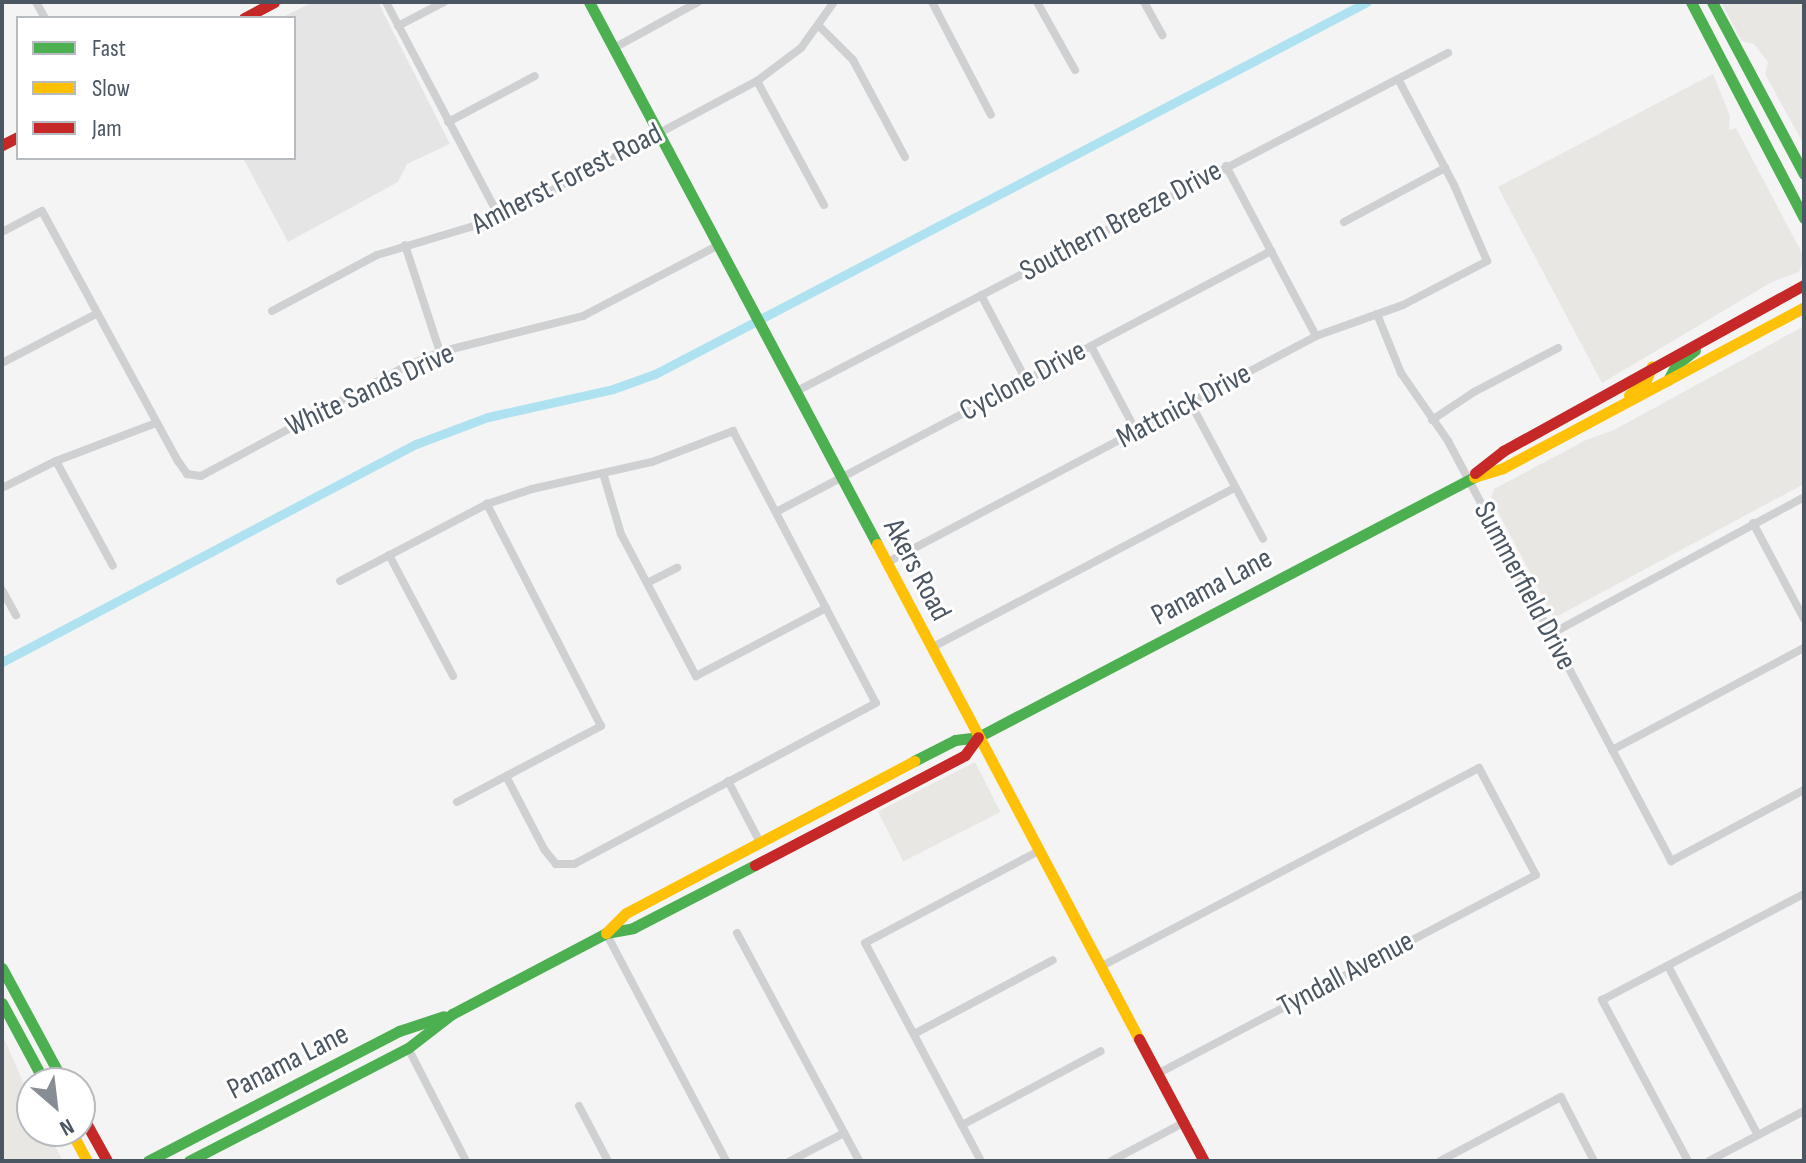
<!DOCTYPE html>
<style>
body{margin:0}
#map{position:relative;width:1806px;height:1163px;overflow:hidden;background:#f4f4f4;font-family:"Sofia Sans Condensed",sans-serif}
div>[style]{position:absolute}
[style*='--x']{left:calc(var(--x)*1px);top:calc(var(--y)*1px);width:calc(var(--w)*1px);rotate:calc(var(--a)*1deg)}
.commercial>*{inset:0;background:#e8e7e3;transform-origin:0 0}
.education>*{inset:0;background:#e6e5e6}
.canal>*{height:9px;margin:-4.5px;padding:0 4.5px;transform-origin:4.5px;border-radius:4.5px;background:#aee2f0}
.street>*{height:8px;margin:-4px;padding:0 4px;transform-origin:4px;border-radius:4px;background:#ced0d2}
.fast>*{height:11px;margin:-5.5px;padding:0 5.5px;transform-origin:5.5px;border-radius:5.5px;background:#4caf50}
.slow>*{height:11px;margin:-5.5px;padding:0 5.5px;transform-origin:5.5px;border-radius:5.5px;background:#ffc107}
.jam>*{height:11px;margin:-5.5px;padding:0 5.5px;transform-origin:5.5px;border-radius:5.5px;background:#c62828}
span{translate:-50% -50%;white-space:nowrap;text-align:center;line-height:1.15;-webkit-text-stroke:6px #fff;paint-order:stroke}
.street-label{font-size:30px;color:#4a5661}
.frame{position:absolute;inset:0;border:4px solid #4a5661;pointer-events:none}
.legend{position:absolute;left:16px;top:16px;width:280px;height:144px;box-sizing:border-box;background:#fff;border:2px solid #b7bbc0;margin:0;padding:10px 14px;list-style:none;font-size:24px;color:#4a5661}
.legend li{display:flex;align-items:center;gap:16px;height:40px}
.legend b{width:40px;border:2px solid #b7bbc0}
.north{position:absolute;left:16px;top:1067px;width:80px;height:80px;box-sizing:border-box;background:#fff;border:2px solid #b7bbc0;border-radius:50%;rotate:152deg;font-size:22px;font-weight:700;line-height:32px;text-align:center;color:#4a5661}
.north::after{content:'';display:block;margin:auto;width:28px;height:36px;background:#868d94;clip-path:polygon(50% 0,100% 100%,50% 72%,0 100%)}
</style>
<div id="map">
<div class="commercial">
<i style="clip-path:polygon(1721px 2px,1804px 2px,1804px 145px,1765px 74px,1768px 62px,1754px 44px,1742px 41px)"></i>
<i style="clip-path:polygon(1713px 74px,1730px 116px,1729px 130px,1736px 128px,1804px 257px,1799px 272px,1772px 282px,1602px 383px,1498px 187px)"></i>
<i style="clip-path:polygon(1804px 326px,1804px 484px,1554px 618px,1491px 499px,1494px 489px,1586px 440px,1614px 430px)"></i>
<i style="left:975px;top:762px;width:56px;height:109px;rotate:63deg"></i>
<i style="clip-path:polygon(2px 1034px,32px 1102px,32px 1131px,47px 1131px,63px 1161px,2px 1161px)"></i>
</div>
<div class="education">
<i style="clip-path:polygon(313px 2px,378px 2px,450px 144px,407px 164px,398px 182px,288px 242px,243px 158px,294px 158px,294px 18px,281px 18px)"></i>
</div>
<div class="canal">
<i style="--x:2;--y:662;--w:468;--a:-27.8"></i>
<i style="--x:416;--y:444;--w:77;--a:-20.6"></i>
<i style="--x:488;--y:417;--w:128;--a:-12.6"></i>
<i style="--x:613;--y:389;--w:45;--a:-19.7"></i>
<i style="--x:655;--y:374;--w:803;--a:-27.59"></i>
</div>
<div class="street">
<i style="--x:36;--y:2;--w:18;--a:61"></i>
<i style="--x:386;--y:2;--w:244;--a:62.2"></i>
<i style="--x:932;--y:2;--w:127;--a:62.4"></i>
<i style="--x:1037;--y:2;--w:78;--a:60.8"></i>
<i style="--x:1144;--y:2;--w:38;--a:61"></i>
<i style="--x:398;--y:26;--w:52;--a:-27.6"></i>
<i style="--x:819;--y:26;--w:48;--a:45"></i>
<i style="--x:853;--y:60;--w:110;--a:61.8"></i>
<i style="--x:614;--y:48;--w:96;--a:-28.7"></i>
<i style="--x:757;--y:81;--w:141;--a:61.6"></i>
<i style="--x:448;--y:122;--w:98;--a:-27.9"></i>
<i style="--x:1226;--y:166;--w:192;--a:62.1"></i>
<i style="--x:1344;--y:222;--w:115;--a:-28.1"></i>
<i style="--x:2;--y:232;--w:45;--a:-27.7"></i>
<i style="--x:42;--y:211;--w:285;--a:61.5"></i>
<i style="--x:178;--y:461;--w:16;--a:55"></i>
<i style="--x:187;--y:474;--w:14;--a:8"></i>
<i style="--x:201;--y:476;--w:228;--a:-28.2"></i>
<i style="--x:402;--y:368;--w:41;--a:-22.8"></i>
<i style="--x:440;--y:352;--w:147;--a:-14.1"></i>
<i style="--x:583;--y:316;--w:151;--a:-27.6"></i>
<i style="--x:405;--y:245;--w:113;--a:71.9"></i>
<i style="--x:981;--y:295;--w:96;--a:62.1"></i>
<i style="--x:272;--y:311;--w:119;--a:-28.1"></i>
<i style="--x:377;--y:255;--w:128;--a:-16.7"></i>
<i style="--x:500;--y:218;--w:291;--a:-28.1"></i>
<i style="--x:757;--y:81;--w:55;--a:-36.9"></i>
<i style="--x:801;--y:48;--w:57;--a:-54.3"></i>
<i style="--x:1377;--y:314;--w:64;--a:67.9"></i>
<i style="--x:1401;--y:373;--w:83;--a:55.3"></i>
<i style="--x:1448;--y:441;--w:476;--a:62"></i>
<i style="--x:1671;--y:861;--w:151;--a:-28.1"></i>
<i style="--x:1091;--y:346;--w:96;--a:62.1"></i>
<i style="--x:2;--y:363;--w:106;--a:-27.5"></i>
<i style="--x:795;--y:392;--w:736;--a:-27.44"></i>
<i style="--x:1190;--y:402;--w:155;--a:61.9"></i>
<i style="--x:1432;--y:420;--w:50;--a:-33.7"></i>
<i style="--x:1474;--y:392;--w:95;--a:-27.6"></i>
<i style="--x:56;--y:461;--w:119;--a:61.5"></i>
<i style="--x:603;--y:473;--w:64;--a:73.6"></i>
<i style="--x:621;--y:534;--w:161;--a:62.2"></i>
<i style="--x:696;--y:676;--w:147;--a:-27.6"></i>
<i style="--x:2;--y:488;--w:60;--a:-26.6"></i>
<i style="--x:56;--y:461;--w:107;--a:-20.8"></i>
<i style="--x:776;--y:512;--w:560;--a:-27.8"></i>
<i style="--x:1753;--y:523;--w:109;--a:62"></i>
<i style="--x:389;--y:555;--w:137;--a:62.1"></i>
<i style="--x:886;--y:563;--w:486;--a:-27.8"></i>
<i style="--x:1316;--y:336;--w:92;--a:-19.6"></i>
<i style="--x:1403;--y:305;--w:95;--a:-27.6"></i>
<i style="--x:1487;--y:261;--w:83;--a:-113.5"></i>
<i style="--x:1454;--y:185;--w:120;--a:-117.8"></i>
<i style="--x:340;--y:581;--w:166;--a:-27.6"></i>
<i style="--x:487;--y:504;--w:47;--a:-18.4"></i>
<i style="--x:532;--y:489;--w:123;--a:-12.7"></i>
<i style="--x:652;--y:462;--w:87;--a:-20.9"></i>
<i style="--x:733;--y:431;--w:307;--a:62.3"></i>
<i style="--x:876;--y:703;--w:342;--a:151.9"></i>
<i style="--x:574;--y:864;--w:18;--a:180"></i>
<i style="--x:556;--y:864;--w:19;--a:-129"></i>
<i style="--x:544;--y:849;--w:82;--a:-117.5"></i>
<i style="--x:647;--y:583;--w:34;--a:-27"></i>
<i style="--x:2;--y:590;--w:29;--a:61"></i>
<i style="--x:1551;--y:634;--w:288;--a:-28.4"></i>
<i style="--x:931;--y:648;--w:344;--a:-27.8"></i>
<i style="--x:1612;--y:750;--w:217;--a:-28"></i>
<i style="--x:728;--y:781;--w:71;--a:62.4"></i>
<i style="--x:457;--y:802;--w:163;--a:-27.8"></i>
<i style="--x:601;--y:726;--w:250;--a:-117.2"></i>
<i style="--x:606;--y:933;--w:258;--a:62.2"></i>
<i style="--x:737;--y:933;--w:259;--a:61.8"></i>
<i style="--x:1668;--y:966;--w:191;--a:62"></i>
<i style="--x:1100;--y:967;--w:428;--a:-27.7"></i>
<i style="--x:1479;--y:768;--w:121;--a:62"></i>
<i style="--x:1536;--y:875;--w:428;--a:152.3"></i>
<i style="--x:914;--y:1034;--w:157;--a:-28"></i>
<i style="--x:408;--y:1048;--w:127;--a:62.8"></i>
<i style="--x:579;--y:1106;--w:62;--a:62.2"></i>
<i style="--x:962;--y:1125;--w:157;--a:-28"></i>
<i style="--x:790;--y:1161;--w:61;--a:-27.4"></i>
<i style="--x:981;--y:1161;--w:247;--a:-118"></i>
<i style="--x:865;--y:943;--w:197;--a:-27.9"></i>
<i style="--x:1111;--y:1161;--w:81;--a:-27.8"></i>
<i style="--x:1440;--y:1161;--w:137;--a:-27.9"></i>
<i style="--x:1561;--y:1097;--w:72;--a:62.7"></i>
<i style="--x:1688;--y:1161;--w:183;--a:-118.1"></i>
<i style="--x:1602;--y:1000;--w:228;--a:-27.7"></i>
<i style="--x:1709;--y:1161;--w:107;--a:-27.8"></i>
</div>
<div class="fast">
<i style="--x:589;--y:2;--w:614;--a:62.02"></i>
<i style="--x:1691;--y:2;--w:244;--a:62.4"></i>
<i style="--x:1712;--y:2;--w:195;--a:61.9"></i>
<i style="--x:1668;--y:380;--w:17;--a:-62"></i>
<i style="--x:1676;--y:365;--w:24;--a:-38"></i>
<i style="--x:914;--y:761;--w:46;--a:-27.1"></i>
<i style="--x:955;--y:740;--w:23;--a:-7"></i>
<i style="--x:978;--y:737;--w:560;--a:-27.66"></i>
<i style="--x:2;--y:968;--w:131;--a:61.7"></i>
<i style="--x:2;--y:1003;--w:91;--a:61.7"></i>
<i style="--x:148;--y:1161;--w:283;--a:-27.4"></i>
<i style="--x:399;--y:1031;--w:47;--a:-18.4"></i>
<i style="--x:189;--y:1161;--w:246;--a:-27.3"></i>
<i style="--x:408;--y:1048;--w:56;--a:-37.7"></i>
<i style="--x:452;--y:1014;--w:174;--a:-27.7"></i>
<i style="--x:606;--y:933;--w:27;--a:-10"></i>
<i style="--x:633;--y:928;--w:137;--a:-27.3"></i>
</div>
<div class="slow">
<i style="--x:1629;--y:395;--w:20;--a:-37"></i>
<i style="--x:1645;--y:383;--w:18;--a:-68"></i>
<i style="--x:1474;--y:477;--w:30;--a:-17"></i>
<i style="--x:1503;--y:468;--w:341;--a:-28.1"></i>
<i style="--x:877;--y:544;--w:560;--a:62.11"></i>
<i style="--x:606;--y:933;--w:28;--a:-45"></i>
<i style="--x:626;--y:913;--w:326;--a:-27.8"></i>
<i style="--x:71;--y:1131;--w:34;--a:62"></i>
</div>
<div class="jam">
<i style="--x:244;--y:18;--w:34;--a:-28"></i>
<i style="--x:2;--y:145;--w:18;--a:-27"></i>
<i style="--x:1475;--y:473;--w:36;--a:-38"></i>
<i style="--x:1503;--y:451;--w:344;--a:-28.9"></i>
<i style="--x:755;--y:865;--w:237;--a:-27.6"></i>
<i style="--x:965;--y:755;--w:22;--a:-54"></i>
<i style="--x:1139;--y:1039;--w:138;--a:62"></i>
<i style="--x:80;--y:1112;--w:56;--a:61.1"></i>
</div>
<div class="street-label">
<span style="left:567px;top:179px;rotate:-27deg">Amherst Forest Road</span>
<span style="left:1121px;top:221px;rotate:-28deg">Southern Breeze Drive</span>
<span style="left:1023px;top:381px;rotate:-28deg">Cyclone Drive</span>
<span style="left:370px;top:390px;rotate:-25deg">White Sands Drive</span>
<span style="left:1184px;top:406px;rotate:-28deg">Mattnick Drive</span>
<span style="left:917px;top:570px;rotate:62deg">Akers Road</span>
<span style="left:1525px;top:586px;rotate:62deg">Summerfield Drive</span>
<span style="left:1212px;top:587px;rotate:-28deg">Panama Lane</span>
<span style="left:1346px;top:974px;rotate:-28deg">Tyndall Avenue</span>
<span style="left:288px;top:1062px;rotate:-27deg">Panama Lane</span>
</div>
<div class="frame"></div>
<ul class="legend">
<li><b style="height:10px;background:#4caf50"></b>Fast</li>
<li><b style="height:10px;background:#ffc107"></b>Slow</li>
<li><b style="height:10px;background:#c62828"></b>Jam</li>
</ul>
<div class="north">N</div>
</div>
